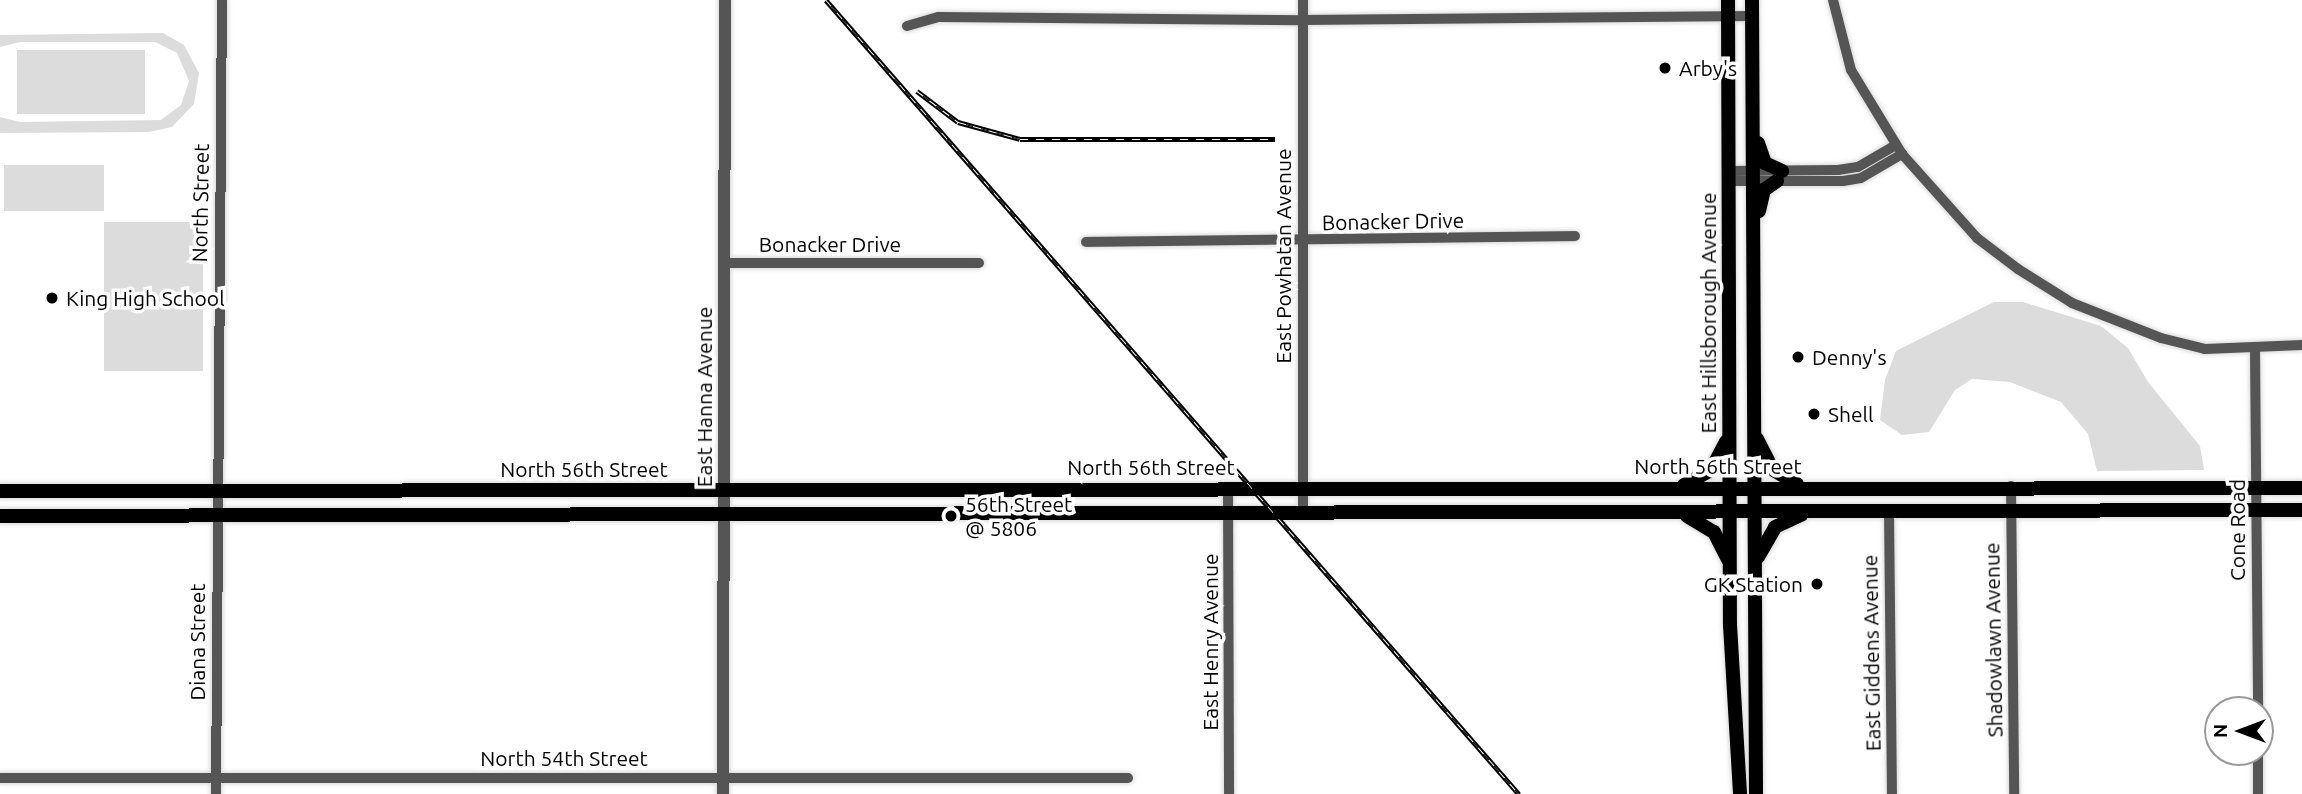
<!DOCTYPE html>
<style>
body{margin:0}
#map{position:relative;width:2302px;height:794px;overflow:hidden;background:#fff;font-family:Ubuntu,sans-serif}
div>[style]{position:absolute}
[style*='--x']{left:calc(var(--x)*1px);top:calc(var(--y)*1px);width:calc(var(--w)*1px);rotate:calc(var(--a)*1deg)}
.green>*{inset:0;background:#dcdcdc;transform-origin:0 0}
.roads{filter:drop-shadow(0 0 2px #dbdbdb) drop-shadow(0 0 2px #dbdbdb)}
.minor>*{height:10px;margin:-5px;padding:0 5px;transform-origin:5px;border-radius:5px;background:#555}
.tertiary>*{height:12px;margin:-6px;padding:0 6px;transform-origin:6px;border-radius:6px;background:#555}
.primary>*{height:14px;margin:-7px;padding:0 7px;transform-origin:7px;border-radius:7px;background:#000}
.rail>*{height:5px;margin-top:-2.5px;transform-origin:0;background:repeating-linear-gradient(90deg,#fff 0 8px,#000 0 16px);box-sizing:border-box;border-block:2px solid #000}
.dots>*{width:19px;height:19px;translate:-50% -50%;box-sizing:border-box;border:4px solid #fff;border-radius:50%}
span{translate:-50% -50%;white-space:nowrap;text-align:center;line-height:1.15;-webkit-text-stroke:7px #fff;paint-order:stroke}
.poi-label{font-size:21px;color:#000}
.left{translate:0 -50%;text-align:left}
.right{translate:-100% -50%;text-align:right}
.street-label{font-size:21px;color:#000}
.north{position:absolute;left:2204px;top:696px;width:70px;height:70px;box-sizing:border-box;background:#fff;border:2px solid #999;border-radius:50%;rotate:270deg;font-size:19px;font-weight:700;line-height:28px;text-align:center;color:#000}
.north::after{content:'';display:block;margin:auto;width:24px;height:32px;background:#000;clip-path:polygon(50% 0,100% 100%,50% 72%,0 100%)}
</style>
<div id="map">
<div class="green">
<i style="clip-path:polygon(163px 33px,184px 45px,199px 73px,194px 104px,172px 127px,149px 132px,0 133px,0 117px,20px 122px,161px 120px,181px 105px,189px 81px,177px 53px,155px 42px,20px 42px,0 47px,0 35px)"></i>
<i style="left:17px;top:50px;width:128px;height:64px"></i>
<i style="left:4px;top:165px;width:100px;height:46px"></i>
<i style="left:203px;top:222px;width:149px;height:99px;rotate:90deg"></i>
<i style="clip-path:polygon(1994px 302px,2023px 302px,2101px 326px,2128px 348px,2148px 382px,2200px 446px,2204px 470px,2097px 471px,2088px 434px,2061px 402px,2010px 382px,1972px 379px,1955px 390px,1929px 432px,1902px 435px,1880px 420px,1885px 380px,1896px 351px)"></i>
</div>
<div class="roads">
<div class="minor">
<i style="--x:1833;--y:0;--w:72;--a:75.6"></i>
<i style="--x:1851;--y:70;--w:98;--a:58.7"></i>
<i style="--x:1902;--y:154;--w:113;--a:48.2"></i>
<i style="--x:1977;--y:238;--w:51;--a:37.1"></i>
<i style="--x:2018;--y:269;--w:64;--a:32.2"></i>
<i style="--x:2072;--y:303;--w:96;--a:21.5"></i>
<i style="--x:2161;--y:338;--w:45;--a:14"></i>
<i style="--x:2205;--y:349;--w:97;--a:-2.4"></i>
<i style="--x:907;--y:26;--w:33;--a:-16"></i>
<i style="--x:939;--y:17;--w:364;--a:0.5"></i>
<i style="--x:1303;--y:20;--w:449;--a:-0.5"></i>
<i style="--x:1729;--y:171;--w:109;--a:-0.5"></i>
<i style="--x:1838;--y:170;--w:20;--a:-9"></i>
<i style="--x:1858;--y:167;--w:44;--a:-30.1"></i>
<i style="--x:1729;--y:181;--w:114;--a:0"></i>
<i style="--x:1843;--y:181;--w:18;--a:-9"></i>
<i style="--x:1861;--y:178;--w:48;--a:-30.3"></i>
<i style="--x:1086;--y:242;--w:489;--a:-0.7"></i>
<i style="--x:724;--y:263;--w:255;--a:0"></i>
<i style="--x:2255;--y:350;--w:360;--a:89.5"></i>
<i style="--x:2011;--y:486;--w:308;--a:89.4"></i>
<i style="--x:1228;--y:489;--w:305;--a:89.8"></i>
<i style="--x:1889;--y:511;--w:283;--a:89.4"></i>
<i style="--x:1303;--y:512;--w:512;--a:-90"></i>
<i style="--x:2258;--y:752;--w:42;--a:90"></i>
<i style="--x:0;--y:778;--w:1128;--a:0"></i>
<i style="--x:216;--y:794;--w:794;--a:-89.57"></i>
</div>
<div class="tertiary">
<i style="--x:723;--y:794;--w:794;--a:-89.86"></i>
</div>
<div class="primary">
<i style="--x:1728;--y:0;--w:625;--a:89.82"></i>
<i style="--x:1730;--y:625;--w:169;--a:86.6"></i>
<i style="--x:1752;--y:0;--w:794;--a:89.71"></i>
<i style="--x:1758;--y:143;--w:21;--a:71"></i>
<i style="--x:1765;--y:163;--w:19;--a:25"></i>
<i style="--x:1759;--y:211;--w:22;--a:-77"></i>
<i style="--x:1764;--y:190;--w:16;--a:-35"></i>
<i style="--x:1757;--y:439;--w:34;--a:63"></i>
<i style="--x:1772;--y:469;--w:29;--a:31"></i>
<i style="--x:1684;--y:485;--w:31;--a:-29"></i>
<i style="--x:1711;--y:470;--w:32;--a:-62"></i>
<i style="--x:0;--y:491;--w:2302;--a:-0.07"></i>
<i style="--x:0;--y:516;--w:2302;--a:-0.15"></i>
<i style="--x:1687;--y:516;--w:31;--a:31"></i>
<i style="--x:1714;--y:532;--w:31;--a:63"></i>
<i style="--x:1758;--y:557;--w:34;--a:-60"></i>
<i style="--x:1775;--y:527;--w:29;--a:-25"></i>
</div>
</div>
<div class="rail">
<i style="--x:826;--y:0;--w:1054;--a:48.89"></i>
<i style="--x:917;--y:91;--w:51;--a:37.1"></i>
<i style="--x:958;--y:122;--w:64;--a:15.3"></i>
<i style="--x:1020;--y:139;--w:255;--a:0"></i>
</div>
<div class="dots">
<i style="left:1665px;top:68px;background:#000"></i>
<i style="left:52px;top:298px;background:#000"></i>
<i style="left:1798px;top:357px;background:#000"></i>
<i style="left:1814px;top:414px;background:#000"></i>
<i style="left:951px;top:516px;background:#000"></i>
<i style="left:1817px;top:584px;background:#000"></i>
</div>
<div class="poi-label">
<span class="left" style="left:1679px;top:68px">Arby's</span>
<span class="left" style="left:66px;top:298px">King High School</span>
<span class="left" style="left:1812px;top:357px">Denny's</span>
<span class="left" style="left:1828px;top:414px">Shell</span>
<span class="left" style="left:965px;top:516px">56th Street<br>@ 5806</span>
<span class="right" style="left:1803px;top:584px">GK Station</span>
</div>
<div class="street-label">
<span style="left:200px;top:203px;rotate:-89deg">North Street</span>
<span style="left:1393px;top:221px;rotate:-1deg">Bonacker Drive</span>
<span style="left:830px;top:244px">Bonacker Drive</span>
<span style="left:1283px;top:256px;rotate:-90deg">East Powhatan Avenue</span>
<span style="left:1708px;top:313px;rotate:-90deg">East Hillsborough Avenue</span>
<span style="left:704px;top:397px;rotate:-90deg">East Hanna Avenue</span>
<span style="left:1718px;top:466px">North 56th Street</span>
<span style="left:1151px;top:467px">North 56th Street</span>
<span style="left:584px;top:469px">North 56th Street</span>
<span style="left:2237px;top:530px;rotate:-90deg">Cone Road</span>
<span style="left:1993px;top:640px;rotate:-91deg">Shadowlawn Avenue</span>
<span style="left:197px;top:642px;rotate:-90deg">Diana Street</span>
<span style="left:1210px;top:642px;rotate:-90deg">East Henry Avenue</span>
<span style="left:1871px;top:653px;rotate:-91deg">East Giddens Avenue</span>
<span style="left:564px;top:758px">North 54th Street</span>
</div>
<div class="north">N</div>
</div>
